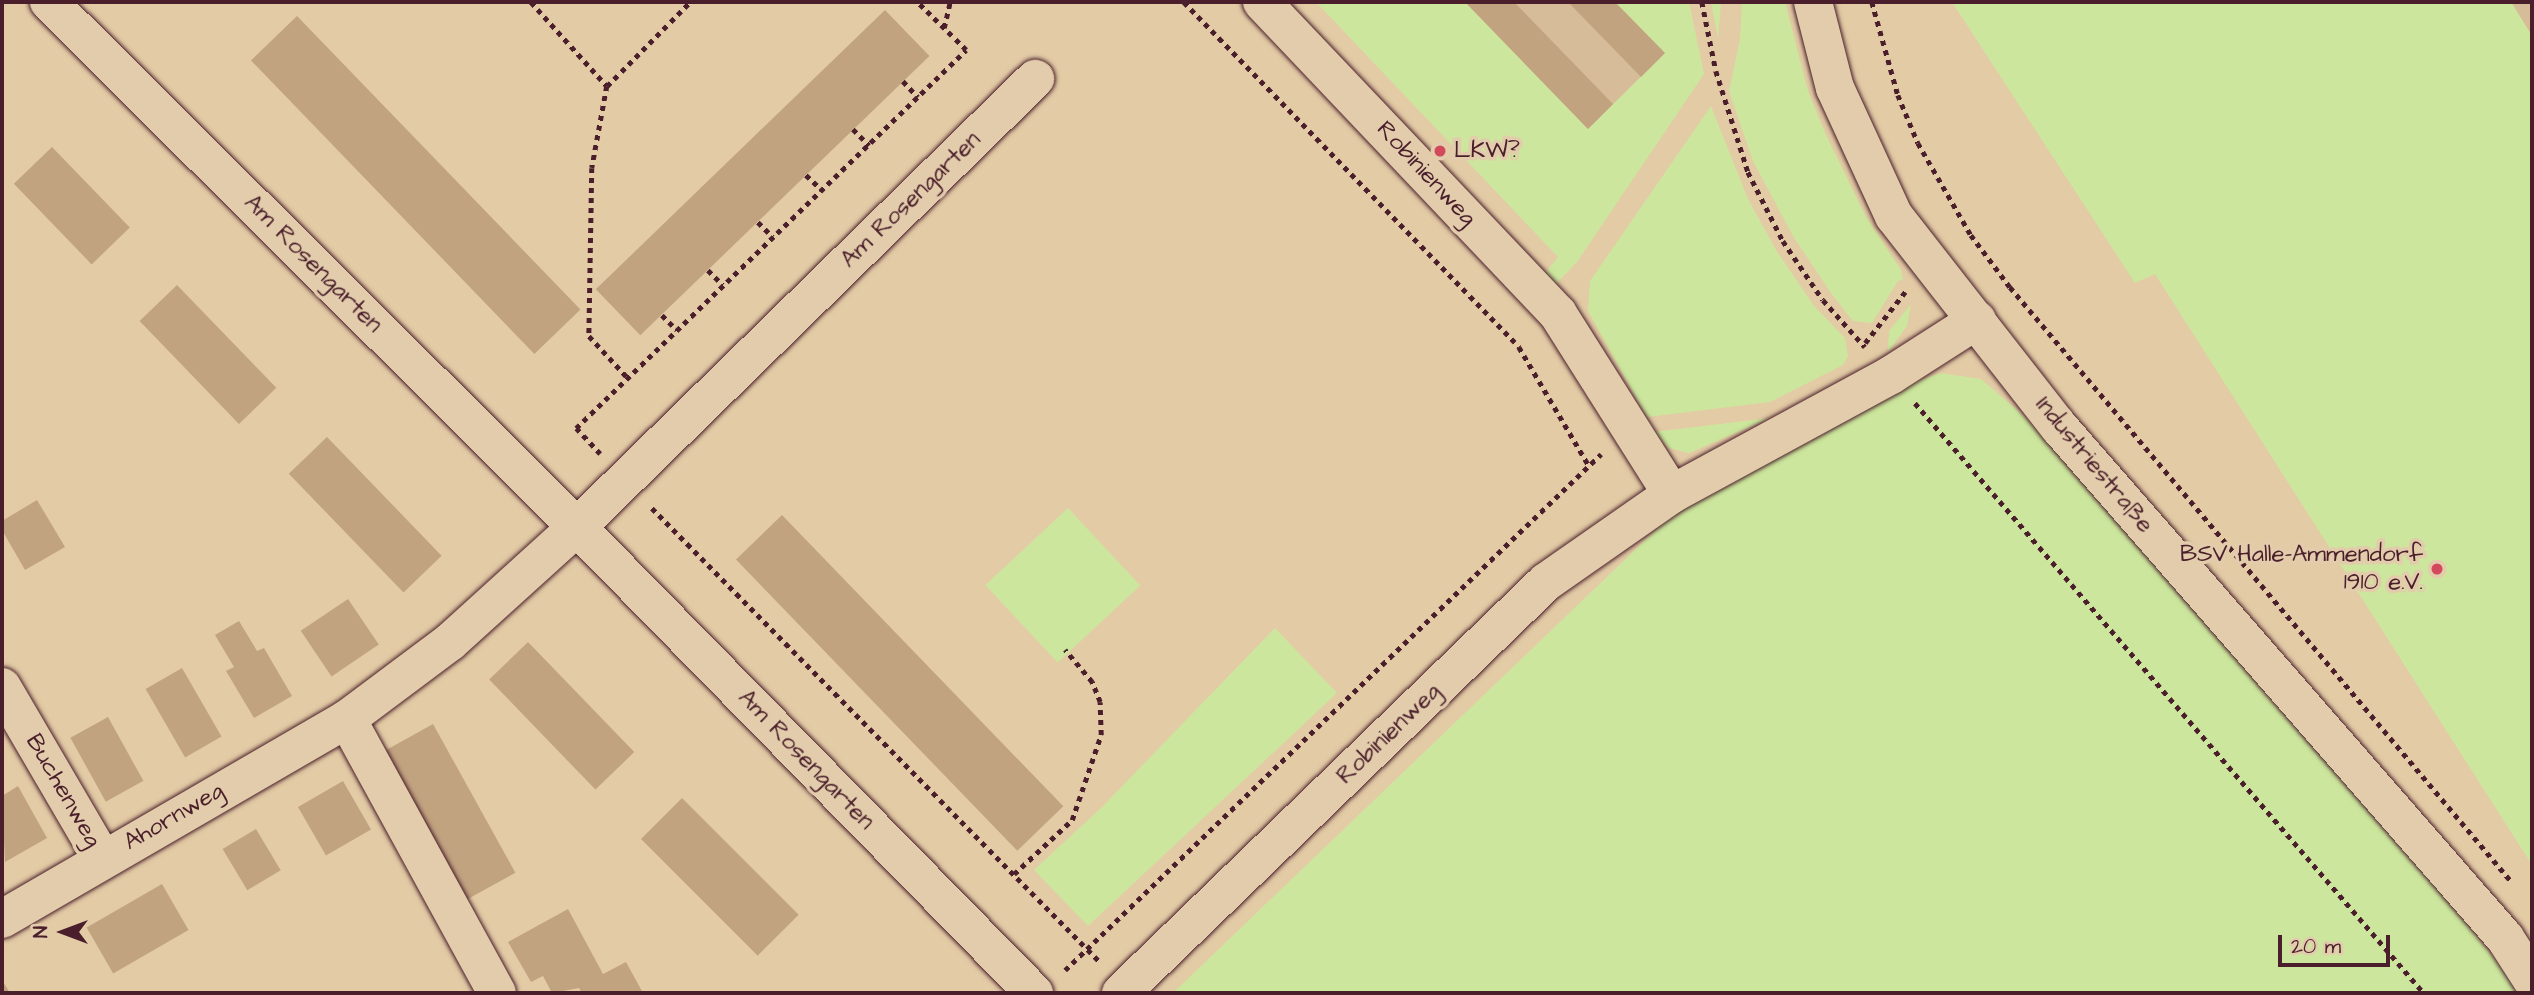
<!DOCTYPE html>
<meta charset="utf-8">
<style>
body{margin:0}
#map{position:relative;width:2534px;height:995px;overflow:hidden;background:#e3cba5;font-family:"Architects Daughter",sans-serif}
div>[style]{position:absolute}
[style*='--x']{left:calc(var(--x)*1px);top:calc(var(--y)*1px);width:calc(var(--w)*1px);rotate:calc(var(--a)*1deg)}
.built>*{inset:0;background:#d6bc98}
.green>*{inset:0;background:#cce79d;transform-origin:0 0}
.building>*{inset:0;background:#c2a380;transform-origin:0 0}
.path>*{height:4.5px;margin-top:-2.25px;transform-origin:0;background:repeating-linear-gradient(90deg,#4a1f2b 0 5px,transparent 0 10px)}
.roads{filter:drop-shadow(0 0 2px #4a1f2b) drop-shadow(0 0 2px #4a1f2b)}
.street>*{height:38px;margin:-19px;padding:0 19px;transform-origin:19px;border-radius:19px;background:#e2ccab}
.secondary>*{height:38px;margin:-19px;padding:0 19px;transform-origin:19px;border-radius:19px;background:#e2ccab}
.dots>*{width:19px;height:19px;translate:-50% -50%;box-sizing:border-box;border:4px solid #e2ccab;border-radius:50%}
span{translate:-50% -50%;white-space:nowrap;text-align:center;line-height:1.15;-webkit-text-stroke:7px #e2ccab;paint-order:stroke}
.poi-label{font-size:24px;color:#4a1f2b}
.left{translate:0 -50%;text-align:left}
.right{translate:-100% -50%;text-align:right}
.street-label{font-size:24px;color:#4a1f2b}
.frame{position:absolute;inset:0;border:4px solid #4a1f2b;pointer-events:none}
.north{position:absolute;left:28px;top:897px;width:70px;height:70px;-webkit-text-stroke:5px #e2ccab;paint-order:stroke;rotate:270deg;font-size:19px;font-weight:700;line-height:28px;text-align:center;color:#4a1f2b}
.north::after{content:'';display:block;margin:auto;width:24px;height:32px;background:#4a1f2b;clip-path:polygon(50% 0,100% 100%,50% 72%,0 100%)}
.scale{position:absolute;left:2278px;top:935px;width:112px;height:32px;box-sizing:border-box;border:4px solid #4a1f2b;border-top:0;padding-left:9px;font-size:21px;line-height:24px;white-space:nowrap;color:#4a1f2b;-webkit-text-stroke:5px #e2ccab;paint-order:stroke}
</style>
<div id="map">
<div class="built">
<i style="clip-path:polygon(1465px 2px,1615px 2px,1665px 53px,1588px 129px)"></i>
<i style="clip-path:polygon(2511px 2px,2532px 2px,2532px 36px)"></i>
</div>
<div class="green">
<i style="clip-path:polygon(1316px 2px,1465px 2px,1588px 129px,1665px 53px,1615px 2px,1689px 2px,1704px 74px,1577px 262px,1553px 287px,1544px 274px,1558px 257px)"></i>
<i style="clip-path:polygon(1711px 2px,1721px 2px,1718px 38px)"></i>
<i style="clip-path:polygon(1742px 2px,1785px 2px,1808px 91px,1825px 133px,1866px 217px,1901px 270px,1903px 280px,1898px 281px,1872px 323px,1853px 321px,1831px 293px,1793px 236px,1753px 161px,1729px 91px,1740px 39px)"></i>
<i style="clip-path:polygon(1952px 2px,2511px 2px,2532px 36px,2532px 865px,2155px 274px,2135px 283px)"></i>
<i style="clip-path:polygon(1711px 106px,1748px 199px,1776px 250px,1814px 306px,1845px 338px,1848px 356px,1843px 365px,1770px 402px,1647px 417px,1588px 311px,1590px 281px)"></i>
<i style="clip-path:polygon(1911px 304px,1907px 326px,1888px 352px,1889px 331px)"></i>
<i style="clip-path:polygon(1940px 373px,1981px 379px,2025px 417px,2421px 866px,2522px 993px,1173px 993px,1684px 503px,1896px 389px)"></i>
<i style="clip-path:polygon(1770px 418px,1689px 453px,1669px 448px,1653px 432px)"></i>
<i style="left:1068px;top:508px;width:106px;height:113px;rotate:47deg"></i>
<i style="clip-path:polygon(1275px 628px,1337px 693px,1088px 926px,1034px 870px,1102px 807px)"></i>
</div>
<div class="building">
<i style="clip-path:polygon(1465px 2px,1514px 2px,1613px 104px,1588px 129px)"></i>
<i style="clip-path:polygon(1568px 2px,1615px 2px,1665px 53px,1641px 77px)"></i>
<i style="left:885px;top:10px;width:64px;height:402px;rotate:46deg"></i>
<i style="left:297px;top:16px;width:408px;height:64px;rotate:46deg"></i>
<i style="left:52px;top:147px;width:112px;height:53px;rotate:46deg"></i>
<i style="left:177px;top:285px;width:143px;height:52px;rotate:46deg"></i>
<i style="left:327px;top:437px;width:165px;height:53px;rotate:46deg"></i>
<i style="clip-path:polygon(37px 500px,65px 547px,25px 570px,2px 530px,2px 521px)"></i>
<i style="left:782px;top:515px;width:405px;height:64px;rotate:46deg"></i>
<i style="left:348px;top:599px;width:55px;height:57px;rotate:56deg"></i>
<i style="clip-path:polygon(239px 621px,257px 651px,264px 648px,292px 696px,254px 718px,226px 671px,234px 667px,215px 635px)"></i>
<i style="left:528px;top:642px;width:153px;height:54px;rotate:46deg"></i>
<i style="left:182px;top:668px;width:79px;height:42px;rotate:60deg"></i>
<i style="left:108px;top:717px;width:73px;height:43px;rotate:61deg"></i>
<i style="left:433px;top:724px;width:170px;height:55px;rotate:61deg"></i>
<i style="left:343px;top:781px;width:56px;height:52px;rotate:60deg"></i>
<i style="clip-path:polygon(18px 786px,47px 838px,5px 862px,2px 796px)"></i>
<i style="left:682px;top:798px;width:165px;height:58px;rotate:45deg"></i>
<i style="left:256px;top:829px;width:48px;height:39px;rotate:59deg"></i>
<i style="left:162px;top:884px;width:53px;height:87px;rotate:60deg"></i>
<i style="clip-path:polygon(568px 909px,603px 974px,626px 962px,643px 993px,582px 993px,579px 988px,552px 993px,543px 976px,531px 982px,508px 942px)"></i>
<i style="clip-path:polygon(2px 980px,10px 993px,2px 993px)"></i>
</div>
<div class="path">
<i style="--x:531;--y:2;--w:113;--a:47.9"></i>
<i style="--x:607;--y:86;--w:83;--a:100.4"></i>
<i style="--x:592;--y:168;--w:168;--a:91"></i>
<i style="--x:589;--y:336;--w:57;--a:47.1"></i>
<i style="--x:1184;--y:2;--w:481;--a:45.8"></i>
<i style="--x:1519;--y:347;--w:136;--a:59.5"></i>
<i style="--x:1702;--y:2;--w:70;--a:78.5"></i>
<i style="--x:1716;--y:71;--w:106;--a:72.4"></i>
<i style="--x:1748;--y:172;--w:77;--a:63.1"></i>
<i style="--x:1783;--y:241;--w:71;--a:55.9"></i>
<i style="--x:1823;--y:300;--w:63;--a:48.2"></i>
<i style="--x:1872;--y:2;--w:97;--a:74.4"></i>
<i style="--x:1898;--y:95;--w:52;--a:67.4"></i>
<i style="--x:1918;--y:143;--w:106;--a:60.1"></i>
<i style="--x:1971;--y:235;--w:65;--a:53.1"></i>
<i style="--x:2010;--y:287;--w:776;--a:49.86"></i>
<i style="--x:944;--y:28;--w:27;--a:-77"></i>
<i style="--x:903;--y:81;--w:22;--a:47"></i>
<i style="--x:607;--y:86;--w:118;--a:-45.3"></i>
<i style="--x:853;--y:129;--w:23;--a:45"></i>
<i style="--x:806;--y:175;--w:22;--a:43"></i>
<i style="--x:758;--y:222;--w:21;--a:45"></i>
<i style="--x:708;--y:270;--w:21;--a:45"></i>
<i style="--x:662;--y:315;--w:21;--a:45"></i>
<i style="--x:1865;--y:343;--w:65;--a:-51.9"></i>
<i style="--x:1915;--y:403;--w:779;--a:49.22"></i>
<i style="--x:600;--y:454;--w:35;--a:-133"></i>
<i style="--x:576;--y:428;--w:543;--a:-44.1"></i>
<i style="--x:966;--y:50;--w:69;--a:-135.6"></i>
<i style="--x:652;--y:508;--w:639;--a:45.38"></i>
<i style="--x:1014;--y:874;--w:79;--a:-43"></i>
<i style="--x:1072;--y:820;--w:90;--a:-71.2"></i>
<i style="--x:1101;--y:735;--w:33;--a:-92"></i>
<i style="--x:1100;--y:702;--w:22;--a:-112"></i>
<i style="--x:1092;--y:682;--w:42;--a:-130.2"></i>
<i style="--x:1065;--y:970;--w:744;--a:-43.91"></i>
</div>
<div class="roads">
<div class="street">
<i style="--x:49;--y:2;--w:745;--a:44.84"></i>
<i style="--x:577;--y:527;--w:653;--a:45.56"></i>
<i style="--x:1262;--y:2;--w:430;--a:46.5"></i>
<i style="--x:1558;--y:314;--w:213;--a:57.7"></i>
<i style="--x:2;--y:687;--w:198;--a:59.7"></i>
<i style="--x:347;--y:719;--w:312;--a:61.3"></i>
<i style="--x:2;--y:919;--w:399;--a:-30.1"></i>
<i style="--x:347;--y:719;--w:129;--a:-36.8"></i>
<i style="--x:450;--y:642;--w:171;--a:-42.2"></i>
<i style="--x:577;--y:527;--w:641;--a:-44.37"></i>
<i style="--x:1121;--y:993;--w:591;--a:-44.04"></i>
<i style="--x:1546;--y:582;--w:154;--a:-34.9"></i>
<i style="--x:1672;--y:494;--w:249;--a:-28.5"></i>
<i style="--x:1891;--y:375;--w:102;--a:-32.6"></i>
</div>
<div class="secondary">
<i style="--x:1813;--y:2;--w:89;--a:75.7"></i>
<i style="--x:1835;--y:88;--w:141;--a:65.3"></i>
<i style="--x:1894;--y:216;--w:268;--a:52"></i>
<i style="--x:2059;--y:427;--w:678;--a:48.89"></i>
<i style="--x:2505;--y:938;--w:50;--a:57.3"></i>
</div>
</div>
<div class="dots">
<i style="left:1440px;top:151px;background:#d1495b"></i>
<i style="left:2437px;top:569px;background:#d1495b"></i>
</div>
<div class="poi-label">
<span class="left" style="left:1454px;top:151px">LKW?</span>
<span class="right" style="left:2423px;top:569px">BSV Halle-Ammendorf<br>1910 e.V.</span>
</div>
<div class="street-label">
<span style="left:1426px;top:174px;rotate:47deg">Robinienweg</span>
<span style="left:911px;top:200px;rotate:-44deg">Am Rosengarten</span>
<span style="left:313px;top:264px;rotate:45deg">Am Rosengarten</span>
<span style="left:2094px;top:465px;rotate:50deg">Industriestraße</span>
<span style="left:1389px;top:734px;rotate:-44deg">Robinienweg</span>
<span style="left:806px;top:760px;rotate:46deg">Am Rosengarten</span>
<span style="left:63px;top:791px;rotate:60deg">Buchenweg</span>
<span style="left:174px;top:817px;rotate:-30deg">Ahornweg</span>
</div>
<div class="frame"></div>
<div class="north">N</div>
<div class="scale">20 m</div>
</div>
